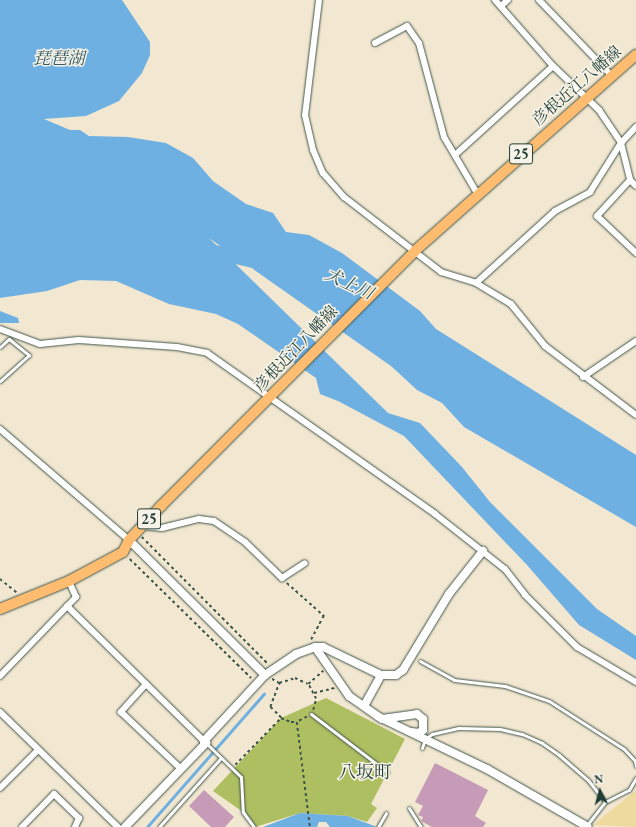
<!DOCTYPE html>
<meta charset="utf-8">
<style>
body{margin:0}
#map{position:relative;width:636px;height:827px;overflow:hidden;background:#f2e7d0;font-family:"EB Garamond","Noto Serif JP",serif}
div>[style]{position:absolute}
[style*='--x']{left:calc(var(--x)*1px);top:calc(var(--y)*1px);width:calc(var(--w)*1px);rotate:calc(var(--a)*1deg)}
.green>*{inset:0;background:#aebf62}
.sand>*{inset:0;background:#eeda9e}
.water>*{inset:0;background:#6fb0e3}
.stream>*{height:2.5px;margin:-1.25px;padding:0 1.25px;transform-origin:1.25px;border-radius:1.25px;background:#6fb0e3}
.river>*{height:14px;margin:-7px;padding:0 7px;transform-origin:7px;border-radius:7px;background:#6fb0e3}
.building>*{inset:0;background:#c69bb7}
.path>*{height:1.5px;margin-top:-0.75px;transform-origin:0;background:repeating-linear-gradient(90deg,#3f564b 0 3px,transparent 0 6px)}
.roads{filter:drop-shadow(0 0 1px #3f564b) drop-shadow(0 0 1px #3f564b)}
.service>*{height:3px;margin:-1.5px;padding:0 1.5px;transform-origin:1.5px;border-radius:1.5px;background:#fff}
.minor>*{height:6px;margin:-3px;padding:0 3px;transform-origin:3px;border-radius:3px;background:#fff}
.tertiary>*{height:8px;margin:-4px;padding:0 4px;transform-origin:4px;border-radius:4px;background:#fff}
.primary>*{height:10px;margin:-5px;padding:0 5px;transform-origin:5px;border-radius:5px;background:#febc70}
span{translate:-50% -50%;white-space:nowrap;text-align:center;line-height:1.15;-webkit-text-stroke:3px #f7f3e8;paint-order:stroke}
.shield-label span{padding:1px 3px;background:#f7f3e8;border:1px solid;border-radius:3px;-webkit-text-stroke-width:0}
.shield-label{font-size:15px;color:#1f3d34;font-weight:700}
.street-label{font-size:16px;color:#1f3d34}
.water-label{font-size:17px;color:#335a60;font-style:italic}
.quarter-label{font-size:18px;color:#1f3d34}
.north{position:absolute;left:580px;top:771px;width:40px;height:40px;-webkit-text-stroke:3px #f7f3e8;paint-order:stroke;rotate:354deg;font-size:11px;font-weight:700;line-height:16px;text-align:center;color:#1f3d34}
.north::after{content:'';display:block;margin:auto;width:14px;height:18px;background:#1f3d34;clip-path:polygon(50% 0,100% 100%,50% 72%,0 100%)}
</style>
<div id="map">
<div class="green">
<i style="clip-path:polygon(326px 698px,405px 739px,371px 804px,377px 808px,367px 822px,348px 816px,300px 813px,255px 827px,243px 812px,213px 791px,281px 718px)"></i>
</div>
<div class="sand">
<i style="clip-path:polygon(636px 790px,636px 827px,593px 825px)"></i>
</div>
<div class="water">
<i style="clip-path:polygon(0 0,122px 0,150px 42px,150px 55px,142px 73px,119px 101px,86px 116px,44px 119px,70px 130px,80px 130px,89px 136px,128px 137px,166px 143px,193px 158px,213px 181px,246px 204px,273px 213px,286px 232px,309px 235px,342px 253px,420px 311px,436px 329px,636px 455px,636px 527px,464px 427px,442px 403px,417px 390px,391px 366px,209px 238px,388px 413px,420px 423px,462px 467px,490px 502px,597px 609px,636px 636px,636px 660px,579px 625px,527px 565px,404px 436px,338px 401px,320px 394px,316px 378px,238px 324px,216px 314px,169px 304px,116px 281px,80px 280px,47px 291px,0 298px)"></i>
<i style="clip-path:polygon(0 311px,18px 318px,19px 323px,0 323px)"></i>
<i style="clip-path:polygon(300px 813px,348px 816px,377px 827px,330px 827px,326px 822px,319px 822px,317px 827px,263px 827px)"></i>
</div>
<div class="stream">
<i style="--x:147;--y:827;--w:177;--a:-48.7"></i>
</div>
<div class="river">
<i style="--x:207;--y:250;--w:47;--a:13.4"></i>
</div>
<div class="building">
<i style="clip-path:polygon(435px 763px,488px 790px,475px 816px,486px 823px,483px 827px,432px 827px,421px 821px,423px 817px,418px 815px,423px 806px,415px 802px)"></i>
<i style="clip-path:polygon(204px 790px,234px 817px,225px 827px,211px 827px,189px 806px)"></i>
</div>
<div class="path">
<i style="--x:142;--y:537;--w:179;--a:45.2"></i>
<i style="--x:130;--y:559;--w:170;--a:44.5"></i>
<i style="--x:0;--y:579;--w:22;--a:39"></i>
<i style="--x:287;--y:583;--w:50;--a:41.7"></i>
<i style="--x:324;--y:616;--w:27;--a:118"></i>
<i style="--x:272;--y:679;--w:8;--a:30"></i>
<i style="--x:314;--y:693;--w:21;--a:-14"></i>
<i style="--x:313;--y:710;--w:11;--a:-75"></i>
<i style="--x:316;--y:699;--w:17;--a:-118"></i>
<i style="--x:308;--y:684;--w:20;--a:-41"></i>
<i style="--x:307;--y:717;--w:11;--a:153"></i>
<i style="--x:297;--y:722;--w:106;--a:82.9"></i>
<i style="--x:281;--y:718;--w:16;--a:-135"></i>
<i style="--x:270;--y:707;--w:26;--a:-69"></i>
<i style="--x:279;--y:683;--w:17;--a:-17"></i>
<i style="--x:295;--y:678;--w:14;--a:25"></i>
<i style="--x:235;--y:765;--w:66;--a:-45.6"></i>
<i style="--x:281;--y:718;--w:11;--a:22"></i>
<i style="--x:291;--y:722;--w:6;--a:0"></i>
</div>
<div class="roads">
<div class="service">
<i style="--x:0;--y:347;--w:12;--a:-42"></i>
<i style="--x:9;--y:339;--w:26;--a:39"></i>
<i style="--x:29;--y:355;--w:39;--a:138"></i>
<i style="--x:420;--y:661;--w:39;--a:29"></i>
<i style="--x:454;--y:680;--w:51;--a:6.7"></i>
<i style="--x:505;--y:686;--w:46;--a:18.8"></i>
<i style="--x:549;--y:701;--w:89;--a:32.6"></i>
<i style="--x:624;--y:749;--w:16;--a:47"></i>
<i style="--x:635;--y:761;--w:5;--a:79"></i>
<i style="--x:311;--y:714;--w:96;--a:37.3"></i>
<i style="--x:207;--y:744;--w:47;--a:44.1"></i>
<i style="--x:241;--y:777;--w:35;--a:87"></i>
<i style="--x:243;--y:812;--w:19;--a:54"></i>
<i style="--x:422;--y:748;--w:9;--a:-72"></i>
<i style="--x:425;--y:739;--w:9;--a:-36"></i>
<i style="--x:432;--y:734;--w:28;--a:-13"></i>
<i style="--x:459;--y:728;--w:41;--a:1.4"></i>
<i style="--x:500;--y:729;--w:23;--a:13"></i>
<i style="--x:522;--y:734;--w:22;--a:24"></i>
<i style="--x:542;--y:743;--w:21;--a:35"></i>
<i style="--x:559;--y:755;--w:38;--a:41"></i>
<i style="--x:588;--y:780;--w:28;--a:52"></i>
<i style="--x:409;--y:808;--w:22;--a:58"></i>
<i style="--x:587;--y:825;--w:29;--a:-52"></i>
<i style="--x:605;--y:802;--w:27;--a:-27"></i>
<i style="--x:629;--y:790;--w:14;--a:-60"></i>
<i style="--x:159;--y:827;--w:93;--a:-48.1"></i>
<i style="--x:378;--y:827;--w:16;--a:-60"></i>
</div>
<div class="minor">
<i style="--x:319;--y:0;--w:116;--a:96.9"></i>
<i style="--x:305;--y:115;--w:36;--a:77"></i>
<i style="--x:313;--y:150;--w:25;--a:67"></i>
<i style="--x:323;--y:173;--w:32;--a:49"></i>
<i style="--x:344;--y:197;--w:123;--a:37.7"></i>
<i style="--x:441;--y:272;--w:37;--a:17"></i>
<i style="--x:476;--y:283;--w:41;--a:31"></i>
<i style="--x:511;--y:304;--w:54;--a:51"></i>
<i style="--x:545;--y:346;--w:114;--a:37.2"></i>
<i style="--x:495;--y:0;--w:88;--a:48.7"></i>
<i style="--x:553;--y:66;--w:64;--a:43.7"></i>
<i style="--x:599;--y:110;--w:40;--a:56"></i>
<i style="--x:621;--y:143;--w:38;--a:76"></i>
<i style="--x:630;--y:180;--w:8;--a:45"></i>
<i style="--x:539;--y:0;--w:105;--a:46.2"></i>
<i style="--x:501;--y:6;--w:9;--a:-41"></i>
<i style="--x:375;--y:43;--w:36;--a:-28"></i>
<i style="--x:407;--y:26;--w:21;--a:55"></i>
<i style="--x:419;--y:43;--w:97;--a:75.1"></i>
<i style="--x:444;--y:137;--w:65;--a:59.5"></i>
<i style="--x:455;--y:155;--w:132;--a:-42.2"></i>
<i style="--x:630;--y:180;--w:49;--a:132.5"></i>
<i style="--x:597;--y:216;--w:54;--a:43.5"></i>
<i style="--x:476;--y:283;--w:107;--a:-42.3"></i>
<i style="--x:555;--y:211;--w:40;--a:-28"></i>
<i style="--x:590;--y:192;--w:58;--a:-57.7"></i>
<i style="--x:621;--y:143;--w:22;--a:-47"></i>
<i style="--x:0;--y:329;--w:43;--a:20.6"></i>
<i style="--x:40;--y:344;--w:39;--a:-6"></i>
<i style="--x:79;--y:340;--w:98;--a:4.1"></i>
<i style="--x:177;--y:347;--w:31;--a:11"></i>
<i style="--x:207;--y:353;--w:279;--a:35.2"></i>
<i style="--x:435;--y:514;--w:89;--a:38.2"></i>
<i style="--x:505;--y:569;--w:33;--a:52"></i>
<i style="--x:525;--y:595;--w:74;--a:45"></i>
<i style="--x:577;--y:647;--w:69;--a:30.7"></i>
<i style="--x:583;--y:377;--w:64;--a:-34.2"></i>
<i style="--x:0;--y:429;--w:170;--a:40.7"></i>
<i style="--x:142;--y:526;--w:20;--a:6"></i>
<i style="--x:162;--y:528;--w:38;--a:-14"></i>
<i style="--x:199;--y:519;--w:15;--a:8"></i>
<i style="--x:214;--y:521;--w:37;--a:34"></i>
<i style="--x:245;--y:542;--w:52;--a:44.2"></i>
<i style="--x:282;--y:578;--w:27;--a:-33"></i>
<i style="--x:67;--y:606;--w:192;--a:44.6"></i>
<i style="--x:0;--y:676;--w:110;--a:-46.1"></i>
<i style="--x:76;--y:597;--w:17;--a:-114"></i>
<i style="--x:146;--y:684;--w:38;--a:132"></i>
<i style="--x:121;--y:712;--w:83;--a:43.5"></i>
<i style="--x:0;--y:712;--w:165;--a:44.3"></i>
<i style="--x:0;--y:788;--w:54;--a:-45"></i>
<i style="--x:22;--y:827;--w:46;--a:-45.9"></i>
<i style="--x:54;--y:794;--w:35;--a:44"></i>
<i style="--x:79;--y:818;--w:10;--a:114"></i>
</div>
<div class="tertiary">
<i style="--x:129;--y:540;--w:192;--a:44.8"></i>
<i style="--x:315;--y:647;--w:8;--a:0"></i>
<i style="--x:323;--y:647;--w:64;--a:25.8"></i>
<i style="--x:381;--y:675;--w:15;--a:0"></i>
<i style="--x:396;--y:675;--w:9;--a:-36"></i>
<i style="--x:403;--y:670;--w:89;--a:-58.8"></i>
<i style="--x:449;--y:594;--w:55;--a:-51.7"></i>
<i style="--x:364;--y:706;--w:35;--a:-61"></i>
<i style="--x:382;--y:719;--w:35;--a:-8"></i>
<i style="--x:417;--y:714;--w:8;--a:40"></i>
<i style="--x:423;--y:719;--w:11;--a:90"></i>
<i style="--x:423;--y:730;--w:5;--a:143"></i>
<i style="--x:419;--y:733;--w:8;--a:-173"></i>
<i style="--x:125;--y:827;--w:117;--a:-46"></i>
<i style="--x:206;--y:743;--w:3;--a:-135"></i>
<i style="--x:204;--y:741;--w:90;--a:-47.3"></i>
<i style="--x:265;--y:675;--w:37;--a:-34"></i>
<i style="--x:296;--y:654;--w:20;--a:-20"></i>
<i style="--x:315;--y:647;--w:60;--a:55.2"></i>
<i style="--x:349;--y:696;--w:37;--a:35"></i>
<i style="--x:379;--y:717;--w:120;--a:25.7"></i>
<i style="--x:487;--y:769;--w:116;--a:29.9"></i>
</div>
<div class="primary">
<i style="--x:0;--y:609;--w:74;--a:-22.1"></i>
<i style="--x:69;--y:581;--w:61;--a:-28.2"></i>
<i style="--x:123;--y:552;--w:13;--a:-63"></i>
<i style="--x:129;--y:540;--w:47;--a:-46.7"></i>
<i style="--x:161;--y:506;--w:361;--a:-45.1"></i>
<i style="--x:416;--y:250;--w:294;--a:-41.6"></i>
</div>
</div>
<div class="shield-label">
<span style="left:521px;top:154px">25</span>
<span style="left:149px;top:519px">25</span>
</div>
<div class="street-label">
<span style="left:577px;top:86px;rotate:-41deg">彦根近江八幡線</span>
<span style="left:296px;top:349px;rotate:-46deg">彦根近江八幡線</span>
</div>
<div class="water-label">
<span style="left:59px;top:59px">琵琶湖</span>
<span style="left:349px;top:284px;rotate:25deg">犬上川</span>
</div>
<div class="quarter-label">
<span style="left:365px;top:772px">八坂町</span>
</div>
<div class="north">N</div>
</div>
